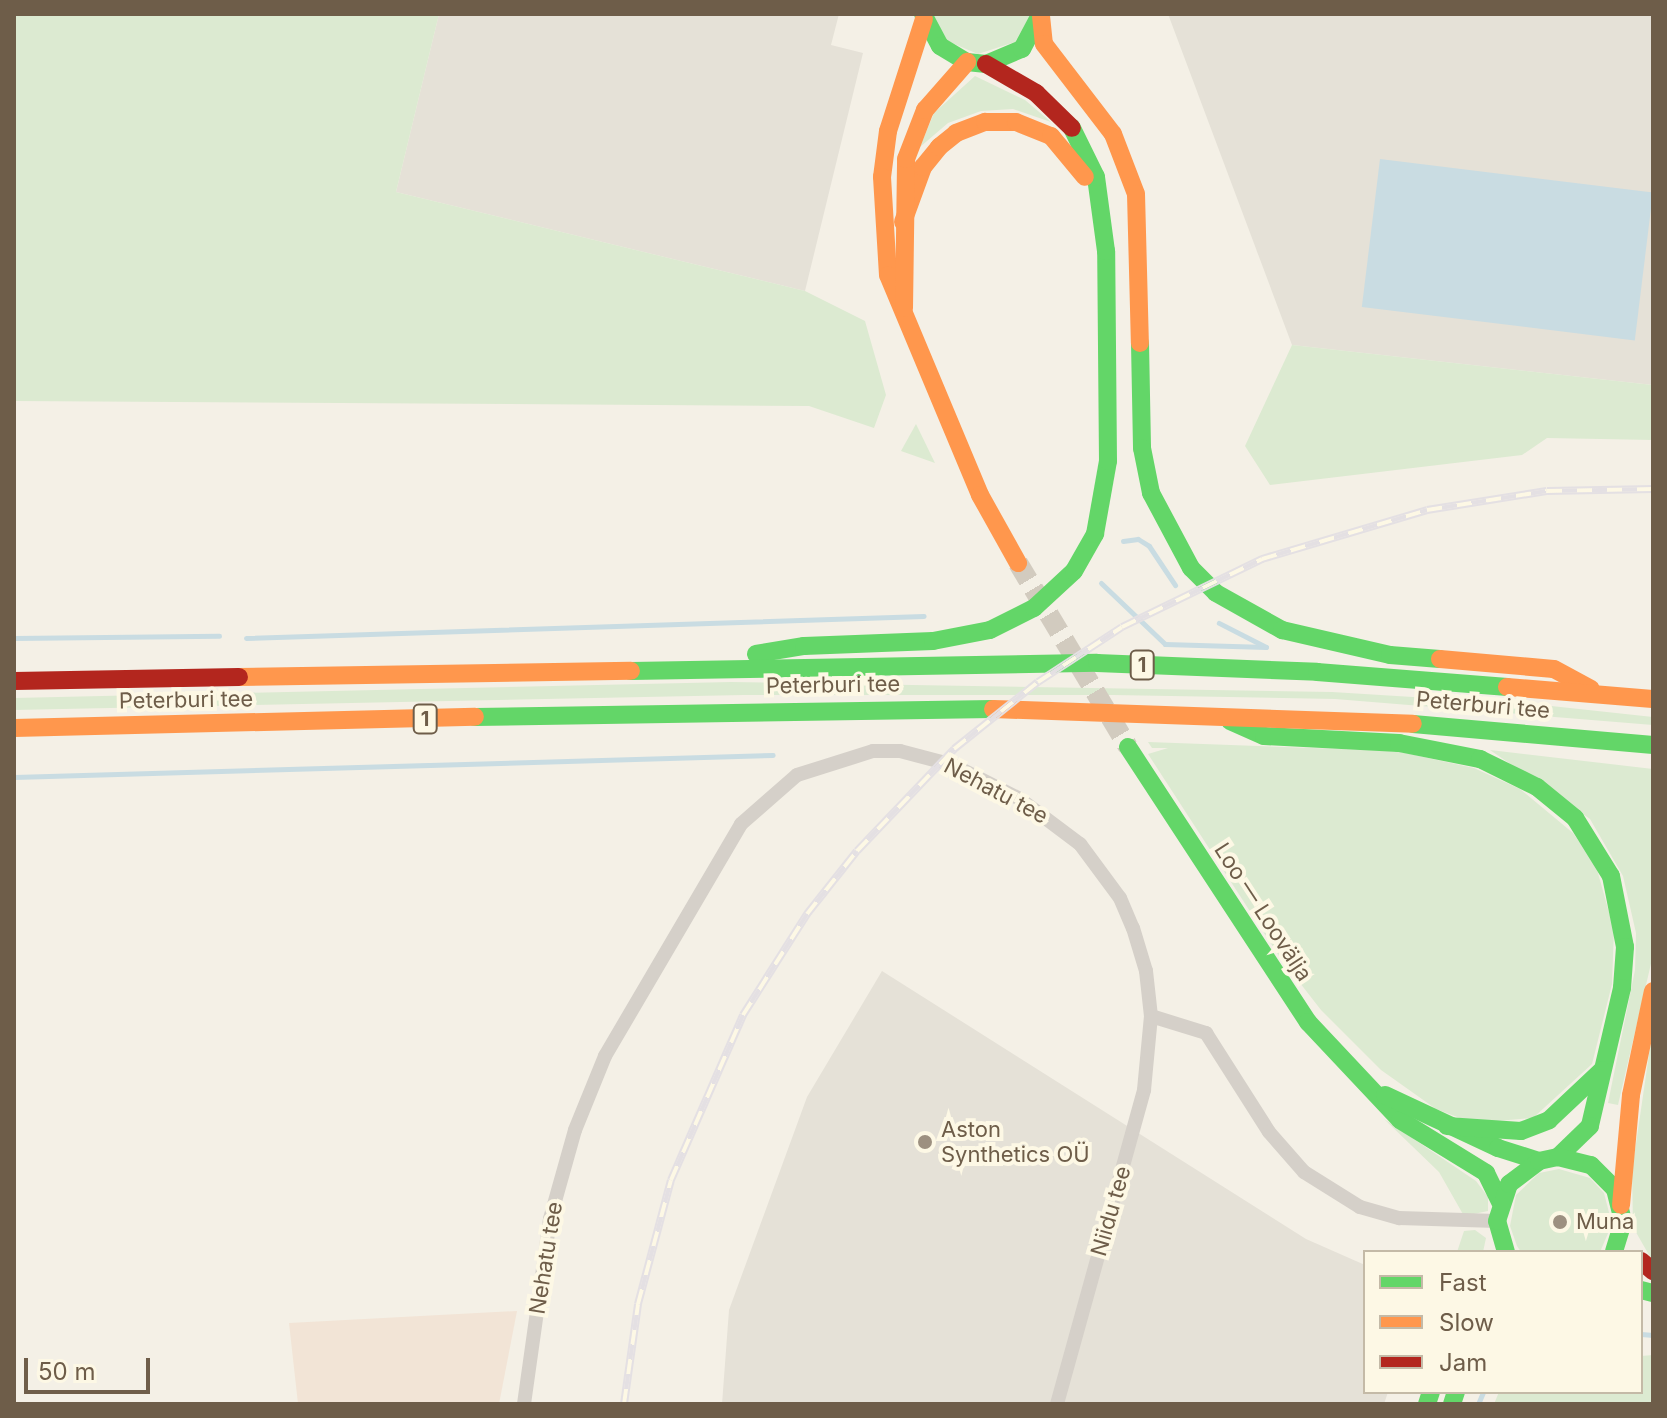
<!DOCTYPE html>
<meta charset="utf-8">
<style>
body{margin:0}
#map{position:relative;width:1667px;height:1418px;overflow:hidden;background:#f4f0e6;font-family:Inter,sans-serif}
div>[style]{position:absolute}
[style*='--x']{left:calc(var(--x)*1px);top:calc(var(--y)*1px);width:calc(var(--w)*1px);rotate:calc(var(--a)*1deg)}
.commercial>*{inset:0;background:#f2e4d6}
.industrial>*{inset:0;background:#e5e1d7}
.green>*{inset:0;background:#dcead1}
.water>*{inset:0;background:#c9dce2;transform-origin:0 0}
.stream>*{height:5px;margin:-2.5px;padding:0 2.5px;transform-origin:2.5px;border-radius:2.5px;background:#c9dce2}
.secondary-tunnel>*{height:20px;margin-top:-10px;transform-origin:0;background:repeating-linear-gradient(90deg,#d2cbbf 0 20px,transparent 0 30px)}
.street>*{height:14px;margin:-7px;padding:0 7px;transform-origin:7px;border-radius:7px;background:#d5d0c9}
.fast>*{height:18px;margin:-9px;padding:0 9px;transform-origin:9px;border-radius:9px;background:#63d668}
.slow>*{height:18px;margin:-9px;padding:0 9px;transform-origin:9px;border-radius:9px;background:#ff974d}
.jam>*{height:18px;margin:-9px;padding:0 9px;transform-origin:9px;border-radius:9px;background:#b3261e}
.rail>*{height:8px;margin-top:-4px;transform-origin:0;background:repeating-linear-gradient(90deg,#fdf8e5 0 15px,#e4e0e3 0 30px);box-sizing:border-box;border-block:2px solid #e4e0e3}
.dots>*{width:22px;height:22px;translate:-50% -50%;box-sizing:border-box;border:4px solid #fdf8e5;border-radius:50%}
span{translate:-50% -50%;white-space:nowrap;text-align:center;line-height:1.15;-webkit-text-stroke:8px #fdf8e5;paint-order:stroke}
.shield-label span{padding:2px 6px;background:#fdf8e5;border:2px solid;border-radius:6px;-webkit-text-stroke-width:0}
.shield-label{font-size:20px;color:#6e5d49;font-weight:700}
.street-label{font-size:22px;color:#6e5d49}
.poi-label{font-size:22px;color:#6e5d49}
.left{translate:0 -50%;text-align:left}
.frame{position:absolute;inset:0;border:16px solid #6e5d49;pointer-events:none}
.legend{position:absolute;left:1363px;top:1250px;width:280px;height:144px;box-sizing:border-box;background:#fdf8e5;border:2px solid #c4baa7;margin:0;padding:10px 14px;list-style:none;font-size:24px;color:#6e5d49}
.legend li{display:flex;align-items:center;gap:16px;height:40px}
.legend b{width:40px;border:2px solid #c4baa7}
.scale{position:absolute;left:24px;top:1358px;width:126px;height:36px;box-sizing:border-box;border:4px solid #6e5d49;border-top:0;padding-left:10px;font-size:24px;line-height:28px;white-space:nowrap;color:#6e5d49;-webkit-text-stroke:6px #fdf8e5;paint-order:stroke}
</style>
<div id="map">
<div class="commercial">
<i style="clip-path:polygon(517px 1311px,499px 1404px,298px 1404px,289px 1323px)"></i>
</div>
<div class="industrial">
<i style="clip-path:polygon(439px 14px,839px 14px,831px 45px,863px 53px,805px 291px,396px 192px)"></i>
<i style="clip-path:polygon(1168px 14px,1653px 14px,1653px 385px,1292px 345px)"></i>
<i style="clip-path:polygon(882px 971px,1306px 1239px,1365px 1265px,1365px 1392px,1388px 1392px,1384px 1404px,722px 1404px,729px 1310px,807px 1097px)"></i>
</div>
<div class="green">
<i style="clip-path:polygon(14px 14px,439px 14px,396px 192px,805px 291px,865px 321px,886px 395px,874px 428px,809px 406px,14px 401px)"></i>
<i style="clip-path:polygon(932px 14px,1031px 14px,1015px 42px,978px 54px,947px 41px)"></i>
<i style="clip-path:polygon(975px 76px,1025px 100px,1051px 122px,1013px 109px,981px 111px,948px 123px,920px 147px,934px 113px)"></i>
<i style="clip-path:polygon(1292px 345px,1653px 385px,1653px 440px,1547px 438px,1522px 455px,1270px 485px,1245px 446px)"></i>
<i style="clip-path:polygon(916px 424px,935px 463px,901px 451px)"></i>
<i style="clip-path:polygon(731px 682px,1332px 692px,1542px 705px,1653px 717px,1653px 725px,1335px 699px,1113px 695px,744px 695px,14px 710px,14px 698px)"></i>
<i style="clip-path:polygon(1148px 742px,1396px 751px,1474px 768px,1520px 789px,1573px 833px,1596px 866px,1614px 930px,1612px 984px,1592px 1064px,1533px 1118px,1473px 1123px,1436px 1109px,1381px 1070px,1321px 1010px,1279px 956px,1148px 754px,1168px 748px,1152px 748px)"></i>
<i style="clip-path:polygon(1490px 750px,1653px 769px,1653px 955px,1618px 1105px,1608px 1103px,1635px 970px,1636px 933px,1623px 876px,1590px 819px)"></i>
<i style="clip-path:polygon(1653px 1027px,1653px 1262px,1633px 1227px,1632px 1171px)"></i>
<i style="clip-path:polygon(1384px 1119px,1476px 1181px,1488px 1197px,1488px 1211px,1464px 1216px,1439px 1172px)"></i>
<i style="clip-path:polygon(1559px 1169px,1590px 1178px,1604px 1193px,1612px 1224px,1600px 1252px,1521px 1252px,1517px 1246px,1510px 1226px,1516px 1195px,1539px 1173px)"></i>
<i style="clip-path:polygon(1475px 1230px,1486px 1238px,1483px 1252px,1457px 1252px,1464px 1231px)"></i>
<i style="clip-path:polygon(1653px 1355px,1653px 1404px,1494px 1404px,1499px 1392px,1641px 1392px,1641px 1356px)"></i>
</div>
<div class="water">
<i style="left:1380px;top:159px;width:275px;height:149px;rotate:7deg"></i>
</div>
<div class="stream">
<i style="--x:1123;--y:541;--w:15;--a:-8"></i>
<i style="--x:1138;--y:539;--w:13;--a:32"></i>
<i style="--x:1149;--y:546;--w:47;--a:56.3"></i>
<i style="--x:1101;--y:583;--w:88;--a:43.6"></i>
<i style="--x:1165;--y:644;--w:101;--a:1.7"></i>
<i style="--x:1266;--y:647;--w:53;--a:-152.9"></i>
<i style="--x:14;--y:638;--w:205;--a:-0.6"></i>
<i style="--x:246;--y:638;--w:678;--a:-1.86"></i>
<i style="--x:14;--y:777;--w:759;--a:-1.66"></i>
<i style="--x:1641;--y:1334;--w:12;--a:5"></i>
<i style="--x:1478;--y:1404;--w:13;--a:-67"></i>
</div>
<div class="secondary-tunnel">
<i style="--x:1018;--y:563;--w:214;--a:59.1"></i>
</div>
<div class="street">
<i style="--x:524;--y:1404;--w:187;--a:-82"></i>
<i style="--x:550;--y:1219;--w:92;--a:-74.3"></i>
<i style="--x:575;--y:1130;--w:80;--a:-67.9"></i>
<i style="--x:605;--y:1056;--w:269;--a:-59.6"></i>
<i style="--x:741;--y:824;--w:74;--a:-41.2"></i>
<i style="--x:797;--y:775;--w:80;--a:-17.5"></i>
<i style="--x:873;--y:751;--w:27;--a:0"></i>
<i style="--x:900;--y:751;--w:55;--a:14.8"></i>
<i style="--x:953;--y:765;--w:75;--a:26.9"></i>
<i style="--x:1020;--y:799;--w:75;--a:36.9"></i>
<i style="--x:1080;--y:844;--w:67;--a:53.5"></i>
<i style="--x:1120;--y:898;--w:33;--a:67"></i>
<i style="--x:1133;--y:928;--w:45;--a:73.2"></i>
<i style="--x:1146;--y:971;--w:45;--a:83.7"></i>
<i style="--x:1151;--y:1016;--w:58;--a:17.2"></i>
<i style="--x:1206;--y:1033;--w:117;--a:57.5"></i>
<i style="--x:1269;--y:1132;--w:53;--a:48.8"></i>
<i style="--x:1304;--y:1172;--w:66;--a:32"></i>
<i style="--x:1360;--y:1207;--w:41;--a:15.8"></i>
<i style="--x:1399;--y:1218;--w:98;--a:1.8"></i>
<i style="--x:1057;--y:1404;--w:326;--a:-74.5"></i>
<i style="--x:1144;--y:1090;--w:74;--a:-84.6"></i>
</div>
<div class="fast">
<i style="--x:923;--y:14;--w:36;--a:62"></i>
<i style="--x:940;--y:46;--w:31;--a:31"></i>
<i style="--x:967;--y:62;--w:19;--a:6"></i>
<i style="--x:986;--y:64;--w:39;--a:-23"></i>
<i style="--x:1022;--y:49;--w:40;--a:-62"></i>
<i style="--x:1140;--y:343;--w:105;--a:88.9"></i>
<i style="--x:1142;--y:448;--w:46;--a:78.7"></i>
<i style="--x:1151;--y:493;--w:85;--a:61.9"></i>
<i style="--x:1191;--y:568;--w:35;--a:45"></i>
<i style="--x:1216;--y:593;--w:76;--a:29.3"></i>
<i style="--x:1282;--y:630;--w:111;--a:13"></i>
<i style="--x:1390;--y:655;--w:50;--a:4.6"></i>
<i style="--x:756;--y:654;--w:49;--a:-9.5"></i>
<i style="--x:804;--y:646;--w:129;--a:-2.2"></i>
<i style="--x:933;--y:641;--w:58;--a:-10.9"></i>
<i style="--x:990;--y:630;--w:49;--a:-26.6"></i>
<i style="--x:1034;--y:608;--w:54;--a:-42.8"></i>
<i style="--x:1074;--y:571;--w:43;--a:-60.4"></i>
<i style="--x:1095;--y:534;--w:74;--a:-79.9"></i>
<i style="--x:1108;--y:461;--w:210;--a:-90.5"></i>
<i style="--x:1106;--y:251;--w:75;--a:-97.7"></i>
<i style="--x:1096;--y:177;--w:55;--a:-116.1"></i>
<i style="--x:631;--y:671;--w:466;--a:-1"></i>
<i style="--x:1097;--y:663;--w:220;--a:2.3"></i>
<i style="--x:1317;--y:672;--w:191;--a:4.5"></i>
<i style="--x:475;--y:717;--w:518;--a:-0.88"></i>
<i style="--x:1230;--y:721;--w:37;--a:24"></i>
<i style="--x:1264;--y:736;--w:135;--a:3"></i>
<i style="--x:1399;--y:743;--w:83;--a:11.2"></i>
<i style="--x:1480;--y:759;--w:64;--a:26.2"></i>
<i style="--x:1537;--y:787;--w:49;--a:39.2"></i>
<i style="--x:1575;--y:818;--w:68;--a:58.2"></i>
<i style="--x:1611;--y:876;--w:72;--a:78.8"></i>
<i style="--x:1625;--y:947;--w:41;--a:94.2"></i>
<i style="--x:1622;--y:988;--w:142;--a:103.1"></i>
<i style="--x:1590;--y:1126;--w:45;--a:135.9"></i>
<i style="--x:1413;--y:724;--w:241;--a:5"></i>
<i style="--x:1128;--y:747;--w:329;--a:56.8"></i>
<i style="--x:1308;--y:1022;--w:134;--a:46.8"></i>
<i style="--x:1400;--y:1120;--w:101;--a:31.6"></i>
<i style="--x:1486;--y:1173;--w:32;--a:64"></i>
<i style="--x:1385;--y:1095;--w:125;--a:25.1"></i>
<i style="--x:1498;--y:1148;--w:43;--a:17.6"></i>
<i style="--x:1447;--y:1126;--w:74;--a:3.9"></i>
<i style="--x:1521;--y:1131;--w:30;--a:-21"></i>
<i style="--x:1549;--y:1120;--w:73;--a:-43.3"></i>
<i style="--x:1506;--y:1252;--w:32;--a:-106"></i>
<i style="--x:1497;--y:1221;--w:39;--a:-72"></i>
<i style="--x:1509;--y:1184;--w:38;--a:-37"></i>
<i style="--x:1539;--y:1161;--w:19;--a:-12"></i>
<i style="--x:1558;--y:1157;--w:34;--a:14"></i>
<i style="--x:1591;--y:1165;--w:34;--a:45"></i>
<i style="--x:1615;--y:1189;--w:34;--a:76"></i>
<i style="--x:1623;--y:1222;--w:31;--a:107"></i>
<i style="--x:1641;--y:1290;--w:12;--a:14"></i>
<i style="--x:1427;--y:1404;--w:13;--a:-72"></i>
<i style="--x:1452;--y:1404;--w:13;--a:-72"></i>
</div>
<div class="slow">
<i style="--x:1041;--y:16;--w:28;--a:84"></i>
<i style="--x:1044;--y:44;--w:113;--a:52.5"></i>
<i style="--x:1113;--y:134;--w:64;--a:69"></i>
<i style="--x:1136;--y:194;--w:149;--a:88.5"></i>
<i style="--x:924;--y:19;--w:118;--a:107.8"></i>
<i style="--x:888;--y:131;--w:46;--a:97.4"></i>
<i style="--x:882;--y:177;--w:98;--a:86.5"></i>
<i style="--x:888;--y:275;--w:238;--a:67.3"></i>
<i style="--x:980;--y:495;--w:78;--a:60.8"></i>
<i style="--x:903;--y:222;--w:59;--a:-70"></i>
<i style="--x:923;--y:167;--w:26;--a:-51"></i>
<i style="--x:939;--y:147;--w:22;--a:-39"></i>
<i style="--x:956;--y:133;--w:31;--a:-21"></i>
<i style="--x:985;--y:122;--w:31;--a:0"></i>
<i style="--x:1016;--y:122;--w:38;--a:22"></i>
<i style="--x:1051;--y:136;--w:53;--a:50.3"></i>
<i style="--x:904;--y:308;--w:149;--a:-89.2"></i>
<i style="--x:906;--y:159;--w:53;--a:-68.8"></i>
<i style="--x:925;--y:110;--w:64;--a:-48.8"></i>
<i style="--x:1440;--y:659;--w:114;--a:5"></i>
<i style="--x:1554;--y:669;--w:42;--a:28.4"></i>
<i style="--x:239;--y:677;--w:392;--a:-0.9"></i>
<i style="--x:1507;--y:687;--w:146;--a:4.7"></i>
<i style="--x:993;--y:709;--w:420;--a:2"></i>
<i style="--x:14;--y:728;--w:461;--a:-1.4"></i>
<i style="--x:1621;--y:1205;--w:110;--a:-84.8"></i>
<i style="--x:1631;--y:1095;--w:106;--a:-78.1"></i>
</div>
<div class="jam">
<i style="--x:986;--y:64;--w:58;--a:30.1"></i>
<i style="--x:1036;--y:93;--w:50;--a:44.2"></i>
<i style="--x:14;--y:681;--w:225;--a:-1"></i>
<i style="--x:1641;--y:1261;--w:16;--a:40"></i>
</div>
<div class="rail">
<i style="--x:624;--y:1404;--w:101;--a:-82"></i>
<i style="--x:638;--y:1304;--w:128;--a:-75.1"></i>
<i style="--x:671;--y:1180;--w:180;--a:-66.4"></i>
<i style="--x:743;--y:1015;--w:120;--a:-57.6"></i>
<i style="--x:807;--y:914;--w:80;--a:-51.6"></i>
<i style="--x:857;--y:851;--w:141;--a:-46.4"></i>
<i style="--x:954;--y:749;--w:107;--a:-38.6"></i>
<i style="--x:1038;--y:682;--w:100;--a:-33.2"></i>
<i style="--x:1122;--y:627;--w:156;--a:-25.9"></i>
<i style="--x:1262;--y:559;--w:172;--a:-16.5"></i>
<i style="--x:1427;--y:510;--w:121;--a:-9"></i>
<i style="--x:1547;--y:491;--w:106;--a:-1.1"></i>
</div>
<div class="dots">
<i style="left:925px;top:1142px;background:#9d9080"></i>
<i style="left:1560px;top:1222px;background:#9d9080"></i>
</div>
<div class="shield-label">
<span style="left:1142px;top:665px">1</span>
<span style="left:425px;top:719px">1</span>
</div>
<div class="street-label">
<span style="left:833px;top:685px;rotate:-1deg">Peterburi tee</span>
<span style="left:186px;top:700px;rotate:-1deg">Peterburi tee</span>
<span style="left:1483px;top:705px;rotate:5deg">Peterburi tee</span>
<span style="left:996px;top:791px;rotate:28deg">Nehatu tee</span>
<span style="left:1263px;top:912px;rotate:57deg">Loo — Loovälja</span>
<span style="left:1111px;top:1211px;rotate:-74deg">Niidu tee</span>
<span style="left:546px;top:1258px;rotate:-81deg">Nehatu tee</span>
</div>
<div class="poi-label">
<span class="left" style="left:941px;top:1142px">Aston<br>Synthetics OÜ</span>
<span class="left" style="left:1576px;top:1222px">Muna</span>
</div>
<div class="frame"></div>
<ul class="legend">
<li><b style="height:10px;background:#63d668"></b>Fast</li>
<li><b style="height:10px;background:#ff974d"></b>Slow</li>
<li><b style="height:10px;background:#b3261e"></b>Jam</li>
</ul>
<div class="scale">50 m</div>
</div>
